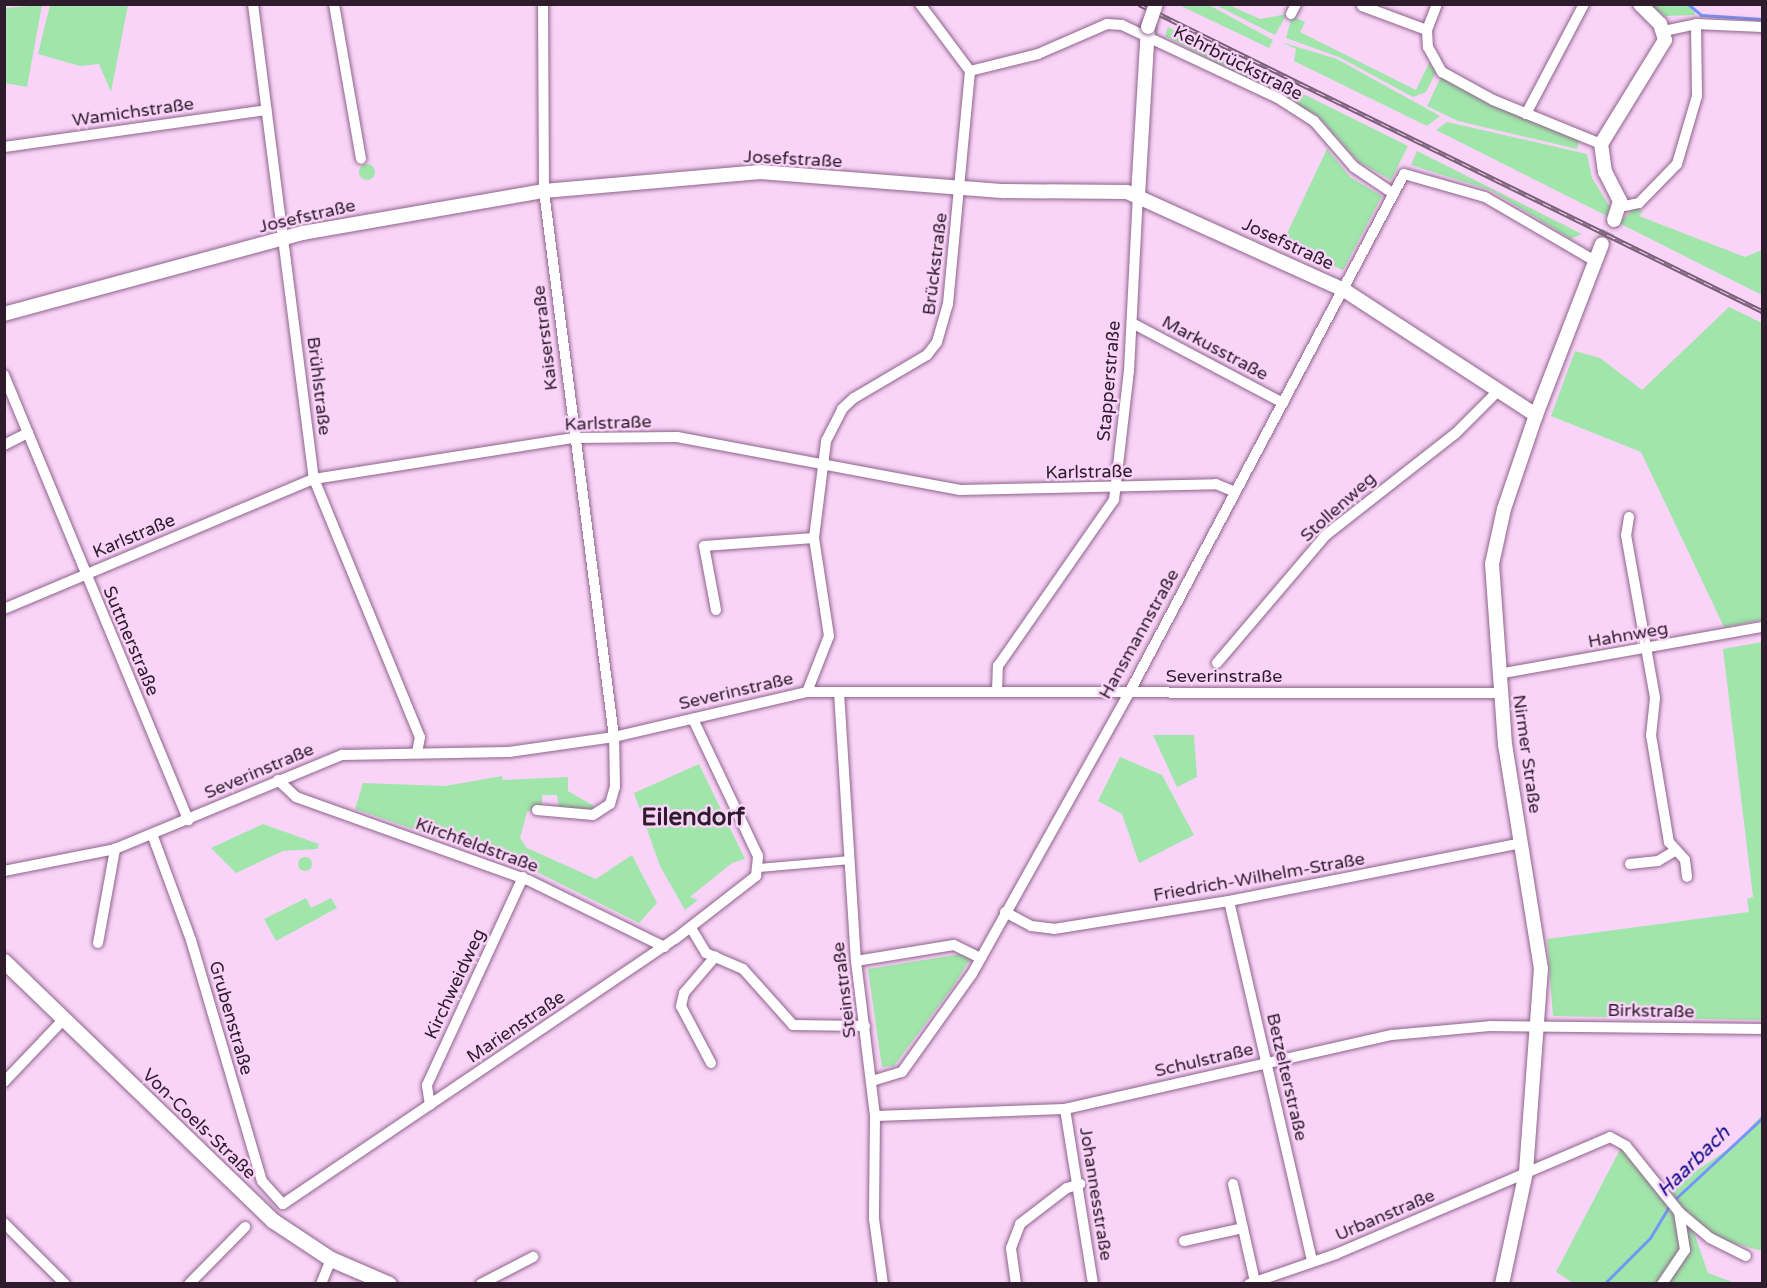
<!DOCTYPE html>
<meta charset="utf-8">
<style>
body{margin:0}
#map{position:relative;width:1767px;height:1288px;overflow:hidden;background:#fad4f8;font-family:"Varela Round",sans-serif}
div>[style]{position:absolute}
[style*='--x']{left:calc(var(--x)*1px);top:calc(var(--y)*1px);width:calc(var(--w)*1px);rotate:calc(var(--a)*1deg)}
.green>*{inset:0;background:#a0e5aa}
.round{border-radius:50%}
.stream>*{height:3px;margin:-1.5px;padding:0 1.5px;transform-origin:1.5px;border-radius:1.5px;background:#7496fb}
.tertiary-tunnel>*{height:14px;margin-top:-7px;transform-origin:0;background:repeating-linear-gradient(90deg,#d1afcf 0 14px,transparent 0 21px)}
.roads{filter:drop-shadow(0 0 2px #8e638c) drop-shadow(0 0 2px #8e638c)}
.pedestrian>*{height:8px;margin:-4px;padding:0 4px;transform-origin:4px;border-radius:4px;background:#fff}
.minor>*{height:10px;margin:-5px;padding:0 5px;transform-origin:5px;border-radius:5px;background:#fff}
.tertiary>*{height:14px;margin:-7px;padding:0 7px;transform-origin:7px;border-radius:7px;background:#fff}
.secondary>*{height:15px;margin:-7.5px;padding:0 7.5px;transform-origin:7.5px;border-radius:7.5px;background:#fff}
.rail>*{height:5px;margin-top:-2.5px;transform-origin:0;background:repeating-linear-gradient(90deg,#fad4f8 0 9px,#796078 0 18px);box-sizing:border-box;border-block:2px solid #796078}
.bridges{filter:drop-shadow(0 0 2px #8e638c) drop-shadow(0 0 2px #8e638c)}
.tertiary-bridge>*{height:14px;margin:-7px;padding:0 7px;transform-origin:7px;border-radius:7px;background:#fff}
span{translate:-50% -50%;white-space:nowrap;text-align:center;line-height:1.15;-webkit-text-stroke:5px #fad4f8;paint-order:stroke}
.street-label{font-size:18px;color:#2e1c2d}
.water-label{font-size:20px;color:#0f0b85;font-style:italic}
.district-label{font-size:24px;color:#2e1c2d;font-weight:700}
.frame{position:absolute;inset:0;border:6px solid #2e1c2d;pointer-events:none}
</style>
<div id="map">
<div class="green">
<i style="clip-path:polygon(42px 5px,27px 87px,5px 83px,5px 8px)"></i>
<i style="clip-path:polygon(50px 5px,128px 5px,111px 92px,99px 64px,80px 66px,38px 54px)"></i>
<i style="clip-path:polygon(1179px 5px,1209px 5px,1273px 40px,1269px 48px)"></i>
<i style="clip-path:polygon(1216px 5px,1229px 5px,1260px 19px,1287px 14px,1275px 35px)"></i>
<i style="clip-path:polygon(1648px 5px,1693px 5px,1695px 15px,1666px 16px)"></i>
<i style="clip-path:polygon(1292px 16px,1305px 22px,1300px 32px,1416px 90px,1429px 63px,1436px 72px,1426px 92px,1413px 97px,1339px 57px,1286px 38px)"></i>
<i style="clip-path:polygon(1168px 27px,1408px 146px,1391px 180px,1359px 162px,1317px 115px,1165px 36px)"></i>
<i style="clip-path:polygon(1281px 42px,1337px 59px,1440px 116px,1427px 126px,1294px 61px,1296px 49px)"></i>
<i style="clip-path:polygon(1441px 77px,1579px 141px,1577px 149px,1458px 121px,1427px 106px)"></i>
<i style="clip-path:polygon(1447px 122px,1587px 154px,1592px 178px,1610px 207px,1607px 216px,1436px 130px)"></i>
<i style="clip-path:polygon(1327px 149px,1350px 177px,1382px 196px,1343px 270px,1282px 244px)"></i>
<i style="clip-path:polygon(1417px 151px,1582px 234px,1571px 239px,1490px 190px,1411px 165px)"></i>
<i class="round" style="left:359px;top:164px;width:16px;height:16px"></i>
<i style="clip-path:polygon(1635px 207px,1643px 211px,1639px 216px,1745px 257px,1762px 250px,1762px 295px,1619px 223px)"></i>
<i style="clip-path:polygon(1729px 307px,1762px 323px,1762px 620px,1724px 627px,1641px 452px,1551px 416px,1575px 351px,1600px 358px,1642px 390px)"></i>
<i style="clip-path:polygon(1762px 642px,1762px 1020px,1553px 1016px,1547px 939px,1749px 912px,1747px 899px,1753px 897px,1723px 649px)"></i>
<i style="clip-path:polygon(1153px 735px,1194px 735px,1197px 777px,1177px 787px)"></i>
<i style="clip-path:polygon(1120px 757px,1162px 775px,1194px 835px,1139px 863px,1122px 814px,1098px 801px)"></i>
<i style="clip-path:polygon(699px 764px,745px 859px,732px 863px,690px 897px,698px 900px,685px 910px,660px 866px,634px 793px)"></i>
<i style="clip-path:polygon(502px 776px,503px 780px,568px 777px,568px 791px,594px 806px,591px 810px,559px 808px,557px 795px,542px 795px,542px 805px,527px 812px,520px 838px,527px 848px,596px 879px,632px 855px,657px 903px,639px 923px,533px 870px,355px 809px,363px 783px,445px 786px)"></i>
<i style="clip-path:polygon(263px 824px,319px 844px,317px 849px,283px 851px,236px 873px,211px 848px)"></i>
<i class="round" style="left:298px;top:857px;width:14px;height:14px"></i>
<i style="clip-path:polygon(306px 898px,311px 908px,331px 898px,337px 908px,276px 941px,264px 919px)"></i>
<i style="clip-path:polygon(961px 954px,970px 959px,954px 985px,894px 1066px,882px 1067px,868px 969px)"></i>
<i style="clip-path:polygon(1762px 1115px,1762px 1251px,1710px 1236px,1685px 1214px,1669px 1189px,1733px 1146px)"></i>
<i style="clip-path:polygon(1622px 1146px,1692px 1227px,1708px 1273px,1738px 1284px,1573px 1283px,1556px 1272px)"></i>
</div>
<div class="stream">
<i style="--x:1688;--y:4;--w:17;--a:40"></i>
<i style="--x:1701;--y:15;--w:61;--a:3.8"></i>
<i style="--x:1673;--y:1201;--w:122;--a:-43"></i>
<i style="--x:1604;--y:1284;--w:65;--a:-45"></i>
<i style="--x:1650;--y:1238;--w:37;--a:-59"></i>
</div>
<div class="tertiary-tunnel">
<i style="--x:1602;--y:244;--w:27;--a:-63"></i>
</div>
<div class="roads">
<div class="pedestrian">
<i style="--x:760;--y:868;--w:90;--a:-5.1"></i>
</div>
<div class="minor">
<i style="--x:253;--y:4;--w:479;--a:82.7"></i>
<i style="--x:314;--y:479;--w:279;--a:67.7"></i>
<i style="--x:420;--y:737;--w:16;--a:101"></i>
<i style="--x:334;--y:4;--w:157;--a:80.1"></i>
<i style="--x:1437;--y:4;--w:28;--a:111"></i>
<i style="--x:1427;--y:30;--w:17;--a:87"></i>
<i style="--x:1428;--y:47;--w:29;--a:61"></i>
<i style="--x:1442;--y:72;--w:58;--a:28.8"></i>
<i style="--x:1493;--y:100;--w:117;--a:22.2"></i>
<i style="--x:1362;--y:6;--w:69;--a:20.3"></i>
<i style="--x:1291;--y:14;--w:11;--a:-63"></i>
<i style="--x:1664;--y:31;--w:33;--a:-12"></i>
<i style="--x:1696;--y:24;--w:66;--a:2.6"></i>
<i style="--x:970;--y:71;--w:70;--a:-14"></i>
<i style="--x:1038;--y:54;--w:75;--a:-23.5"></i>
<i style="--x:1107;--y:24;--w:15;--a:4"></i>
<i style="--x:1122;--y:25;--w:172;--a:25.1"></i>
<i style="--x:1278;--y:98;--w:43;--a:32.6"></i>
<i style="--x:1314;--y:121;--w:61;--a:49"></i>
<i style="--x:1354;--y:167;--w:48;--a:34"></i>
<i style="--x:1526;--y:114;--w:124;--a:-62.2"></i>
<i style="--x:4;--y:147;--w:265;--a:-8"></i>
<i style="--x:1619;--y:207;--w:20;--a:-11"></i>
<i style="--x:1639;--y:203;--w:54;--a:-45.7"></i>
<i style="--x:1677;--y:164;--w:71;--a:-73.6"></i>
<i style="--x:1697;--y:96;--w:72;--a:-90.8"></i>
<i style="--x:1132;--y:323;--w:171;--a:27.9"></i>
<i style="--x:4;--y:375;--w:482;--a:67.5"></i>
<i style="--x:4;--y:445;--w:27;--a:-27"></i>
<i style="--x:1629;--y:517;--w:18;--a:99"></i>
<i style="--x:1626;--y:535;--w:166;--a:79.9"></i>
<i style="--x:1655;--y:698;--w:37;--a:96"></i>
<i style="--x:1651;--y:735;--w:109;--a:80.5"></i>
<i style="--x:1669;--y:842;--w:24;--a:48"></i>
<i style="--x:1685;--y:860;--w:17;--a:83"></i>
<i style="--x:4;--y:609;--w:336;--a:-22.8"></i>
<i style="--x:314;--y:479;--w:263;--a:-9"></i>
<i style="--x:574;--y:438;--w:103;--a:-0.6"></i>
<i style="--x:677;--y:437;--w:288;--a:10.6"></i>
<i style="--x:960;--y:490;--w:256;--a:-1.3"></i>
<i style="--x:1216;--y:484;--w:21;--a:23"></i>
<i style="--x:716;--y:610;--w:65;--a:-100.6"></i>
<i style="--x:704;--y:546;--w:110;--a:-4.2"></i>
<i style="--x:1217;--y:663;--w:168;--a:-49.6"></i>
<i style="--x:1326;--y:535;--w:164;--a:-38.1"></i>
<i style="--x:1455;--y:434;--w:59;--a:-45"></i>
<i style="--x:1498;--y:674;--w:268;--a:-10.1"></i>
<i style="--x:807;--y:692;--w:60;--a:-68.6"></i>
<i style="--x:829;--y:636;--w:99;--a:-98.7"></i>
<i style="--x:814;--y:538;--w:98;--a:-82.9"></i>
<i style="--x:826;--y:441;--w:36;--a:-63"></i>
<i style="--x:842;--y:409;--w:16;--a:-43"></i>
<i style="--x:854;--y:398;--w:85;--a:-30.5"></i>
<i style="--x:927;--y:355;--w:16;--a:-52"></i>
<i style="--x:937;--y:342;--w:40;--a:-74"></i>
<i style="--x:948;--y:304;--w:234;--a:-84.6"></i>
<i style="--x:970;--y:71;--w:84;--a:-126.7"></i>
<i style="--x:839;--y:692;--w:270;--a:86.4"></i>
<i style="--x:856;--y:961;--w:156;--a:83"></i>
<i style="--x:875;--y:1116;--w:103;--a:90.6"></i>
<i style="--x:874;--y:1219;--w:66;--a:82.1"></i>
<i style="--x:997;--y:692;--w:26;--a:-88"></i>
<i style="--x:998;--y:666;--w:203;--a:-55.1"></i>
<i style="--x:1114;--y:500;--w:130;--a:-83.4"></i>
<i style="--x:1129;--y:371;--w:176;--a:-87.1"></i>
<i style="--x:278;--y:780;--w:25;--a:43"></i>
<i style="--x:296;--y:797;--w:246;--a:19.7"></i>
<i style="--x:528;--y:880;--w:152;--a:26.2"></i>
<i style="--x:537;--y:810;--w:56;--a:5.1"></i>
<i style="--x:593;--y:815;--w:20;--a:-33"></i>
<i style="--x:610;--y:804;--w:18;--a:-74"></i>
<i style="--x:615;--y:787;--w:50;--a:-91.1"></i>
<i style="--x:614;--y:737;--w:550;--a:-97.31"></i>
<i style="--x:544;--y:191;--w:187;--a:-90.3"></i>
<i style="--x:152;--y:834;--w:113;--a:69.8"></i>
<i style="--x:191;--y:940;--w:251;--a:73.6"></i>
<i style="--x:262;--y:1181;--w:31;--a:48"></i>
<i style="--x:283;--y:1204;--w:473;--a:-34.1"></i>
<i style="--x:675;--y:939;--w:103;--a:-37.9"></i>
<i style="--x:756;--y:876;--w:20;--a:-84"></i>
<i style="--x:758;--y:856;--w:152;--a:-115.4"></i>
<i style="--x:1630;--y:864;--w:28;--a:-6"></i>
<i style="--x:1658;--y:861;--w:21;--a:-31"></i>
<i style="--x:4;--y:871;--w:113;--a:-11.2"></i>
<i style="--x:115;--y:849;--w:246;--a:-22.5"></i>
<i style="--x:342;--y:755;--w:167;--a:-1"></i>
<i style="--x:509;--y:752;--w:106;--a:-8.1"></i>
<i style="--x:614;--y:737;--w:198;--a:-13.1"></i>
<i style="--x:807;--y:692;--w:693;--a:0.08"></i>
<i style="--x:1229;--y:901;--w:369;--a:77"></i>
<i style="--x:1005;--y:912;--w:30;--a:28"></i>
<i style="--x:1031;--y:926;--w:23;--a:7"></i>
<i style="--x:1054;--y:929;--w:177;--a:-9.1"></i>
<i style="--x:1229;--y:901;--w:298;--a:-11.2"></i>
<i style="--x:691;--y:928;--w:29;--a:59"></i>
<i style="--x:706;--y:953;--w:40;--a:23.4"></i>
<i style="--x:743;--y:969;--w:75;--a:48.2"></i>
<i style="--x:793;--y:1025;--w:72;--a:0.8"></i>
<i style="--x:98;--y:943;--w:96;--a:-79.7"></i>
<i style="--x:856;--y:961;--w:99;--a:-9.3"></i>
<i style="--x:954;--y:945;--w:30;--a:26"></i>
<i style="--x:711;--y:1063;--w:64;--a:-117.8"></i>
<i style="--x:681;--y:1006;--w:13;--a:-77"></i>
<i style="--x:684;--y:993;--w:48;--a:-49.3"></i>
<i style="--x:872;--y:1081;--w:31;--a:-17"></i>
<i style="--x:902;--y:1072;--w:120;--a:-54.5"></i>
<i style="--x:972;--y:974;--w:322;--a:-60.8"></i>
<i style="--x:1129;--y:693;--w:587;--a:-62.08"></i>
<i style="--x:1404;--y:174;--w:84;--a:15.9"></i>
<i style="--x:1485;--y:197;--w:127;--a:30.2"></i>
<i style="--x:4;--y:1082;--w:86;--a:-46.4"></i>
<i style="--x:430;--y:1105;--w:20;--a:-99"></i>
<i style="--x:427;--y:1085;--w:229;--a:-65.2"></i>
<i style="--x:1065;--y:1109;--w:177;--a:80.9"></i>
<i style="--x:875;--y:1116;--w:190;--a:-2.1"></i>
<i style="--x:1065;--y:1109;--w:335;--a:-12.8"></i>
<i style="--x:1392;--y:1035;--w:98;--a:-5.2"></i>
<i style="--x:1490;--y:1026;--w:272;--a:0.6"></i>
<i style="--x:1233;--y:1184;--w:100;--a:77.3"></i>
<i style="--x:4;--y:1223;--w:86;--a:45"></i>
<i style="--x:1184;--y:1241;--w:60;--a:-12.4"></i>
<i style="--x:189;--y:1284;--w:80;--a:-45.5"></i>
<i style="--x:321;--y:1284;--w:27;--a:-68"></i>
<i style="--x:481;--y:1284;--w:59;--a:-27.4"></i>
<i style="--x:1016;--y:1284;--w:36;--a:-98"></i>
<i style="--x:1011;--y:1248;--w:26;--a:-69"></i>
<i style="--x:1020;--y:1224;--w:59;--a:-37.5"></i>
<i style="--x:1067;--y:1188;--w:14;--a:-17"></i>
<i style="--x:1249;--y:1284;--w:92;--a:-19"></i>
<i style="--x:1336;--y:1254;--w:298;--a:-23.1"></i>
<i style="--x:1610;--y:1137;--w:18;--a:29"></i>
<i style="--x:1626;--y:1146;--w:85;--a:51.2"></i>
<i style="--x:1679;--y:1212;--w:40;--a:40"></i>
<i style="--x:1710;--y:1238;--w:40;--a:26.6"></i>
<i style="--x:1662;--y:1284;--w:41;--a:-55.9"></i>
<i style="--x:1685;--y:1250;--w:38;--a:-99"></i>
</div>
<div class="tertiary">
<i style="--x:1138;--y:195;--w:168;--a:-86.6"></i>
<i style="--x:1614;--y:220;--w:20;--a:-72"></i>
<i style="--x:1620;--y:201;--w:33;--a:-117"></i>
<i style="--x:1605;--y:172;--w:28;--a:-98"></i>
<i style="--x:1601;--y:144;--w:122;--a:-58.4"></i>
<i style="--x:1665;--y:40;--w:17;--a:-107"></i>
<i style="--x:1660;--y:24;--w:28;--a:-135"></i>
<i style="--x:4;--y:314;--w:310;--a:-15.2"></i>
<i style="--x:303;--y:233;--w:245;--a:-9.9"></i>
<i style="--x:544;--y:191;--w:217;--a:-5"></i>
<i style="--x:760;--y:172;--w:245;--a:4.5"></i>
<i style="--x:1004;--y:191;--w:123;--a:0.5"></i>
<i style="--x:1127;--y:192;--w:238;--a:24.3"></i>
<i style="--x:1344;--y:290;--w:229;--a:33.1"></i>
<i style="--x:1502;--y:1284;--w:115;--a:-77.9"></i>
<i style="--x:1526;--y:1172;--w:204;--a:-85.8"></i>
<i style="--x:1541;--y:969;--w:227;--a:-99.1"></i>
<i style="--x:1505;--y:745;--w:181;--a:-94.1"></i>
<i style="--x:1492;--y:564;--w:56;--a:-77.7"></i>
<i style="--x:1504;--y:509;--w:99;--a:-71.2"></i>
<i style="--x:1536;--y:415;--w:183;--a:-68.9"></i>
</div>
<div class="secondary">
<i style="--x:4;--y:961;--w:373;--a:44"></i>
<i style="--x:272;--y:1220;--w:71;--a:33.5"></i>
<i style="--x:331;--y:1259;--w:63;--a:23.3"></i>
</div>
</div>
<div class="rail">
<i style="--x:1139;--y:4;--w:695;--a:26.23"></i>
</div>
<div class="bridges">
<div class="tertiary-bridge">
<i style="--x:1148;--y:27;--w:24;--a:-71"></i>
</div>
</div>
<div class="street-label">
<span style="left:1238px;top:63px;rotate:27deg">Kehrbrückstraße</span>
<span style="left:133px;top:112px;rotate:-8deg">Wamichstraße</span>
<span style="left:793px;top:159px;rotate:3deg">Josefstraße</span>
<span style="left:307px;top:216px;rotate:-13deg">Josefstraße</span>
<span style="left:1288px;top:244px;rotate:25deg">Josefstraße</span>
<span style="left:935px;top:264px;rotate:-83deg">Brückstraße</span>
<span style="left:545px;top:338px;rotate:-97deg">Kaiserstraße</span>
<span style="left:1215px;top:348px;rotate:28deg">Markusstraße</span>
<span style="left:1109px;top:381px;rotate:-85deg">Stapperstraße</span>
<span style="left:319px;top:386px;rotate:83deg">Brühlstraße</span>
<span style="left:608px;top:423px;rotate:-2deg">Karlstraße</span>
<span style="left:1089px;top:472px;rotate:-1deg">Karlstraße</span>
<span style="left:1338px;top:507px;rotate:-42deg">Stollenweg</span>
<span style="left:134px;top:536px;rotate:-23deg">Karlstraße</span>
<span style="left:1139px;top:634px;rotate:-61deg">Hansmannstraße</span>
<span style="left:1628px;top:635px;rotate:-10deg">Hahnweg</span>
<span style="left:131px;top:641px;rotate:67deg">Suttnerstraße</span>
<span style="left:1224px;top:676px">Severinstraße</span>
<span style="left:736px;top:691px;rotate:-13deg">Severinstraße</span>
<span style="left:1527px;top:754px;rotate:82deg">Nirmer Straße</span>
<span style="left:259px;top:771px;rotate:-23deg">Severinstraße</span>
<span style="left:477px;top:845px;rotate:20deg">Kirchfeldstraße</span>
<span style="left:1259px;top:877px;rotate:-10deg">Friedrich-Wilhelm-Straße</span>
<span style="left:455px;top:984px;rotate:-65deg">Kirchweidweg</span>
<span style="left:844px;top:990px;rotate:-97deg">Steinstraße</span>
<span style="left:1651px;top:1011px;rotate:1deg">Birkstraße</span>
<span style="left:231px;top:1018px;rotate:74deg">Grubenstraße</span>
<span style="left:516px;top:1027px;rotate:-34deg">Marienstraße</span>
<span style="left:1204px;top:1060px;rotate:-13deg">Schulstraße</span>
<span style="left:1287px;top:1077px;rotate:77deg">Betzelterstraße</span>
<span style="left:199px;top:1124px;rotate:44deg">Von-Coels-Straße</span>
<span style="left:1096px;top:1194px;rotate:81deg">Johannesstraße</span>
<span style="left:1385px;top:1215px;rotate:-23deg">Urbanstraße</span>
</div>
<div class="water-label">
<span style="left:1694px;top:1162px;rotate:-44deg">Haarbach</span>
</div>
<div class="district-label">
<span style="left:693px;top:818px">Eilendorf</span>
</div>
<div class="frame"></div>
</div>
